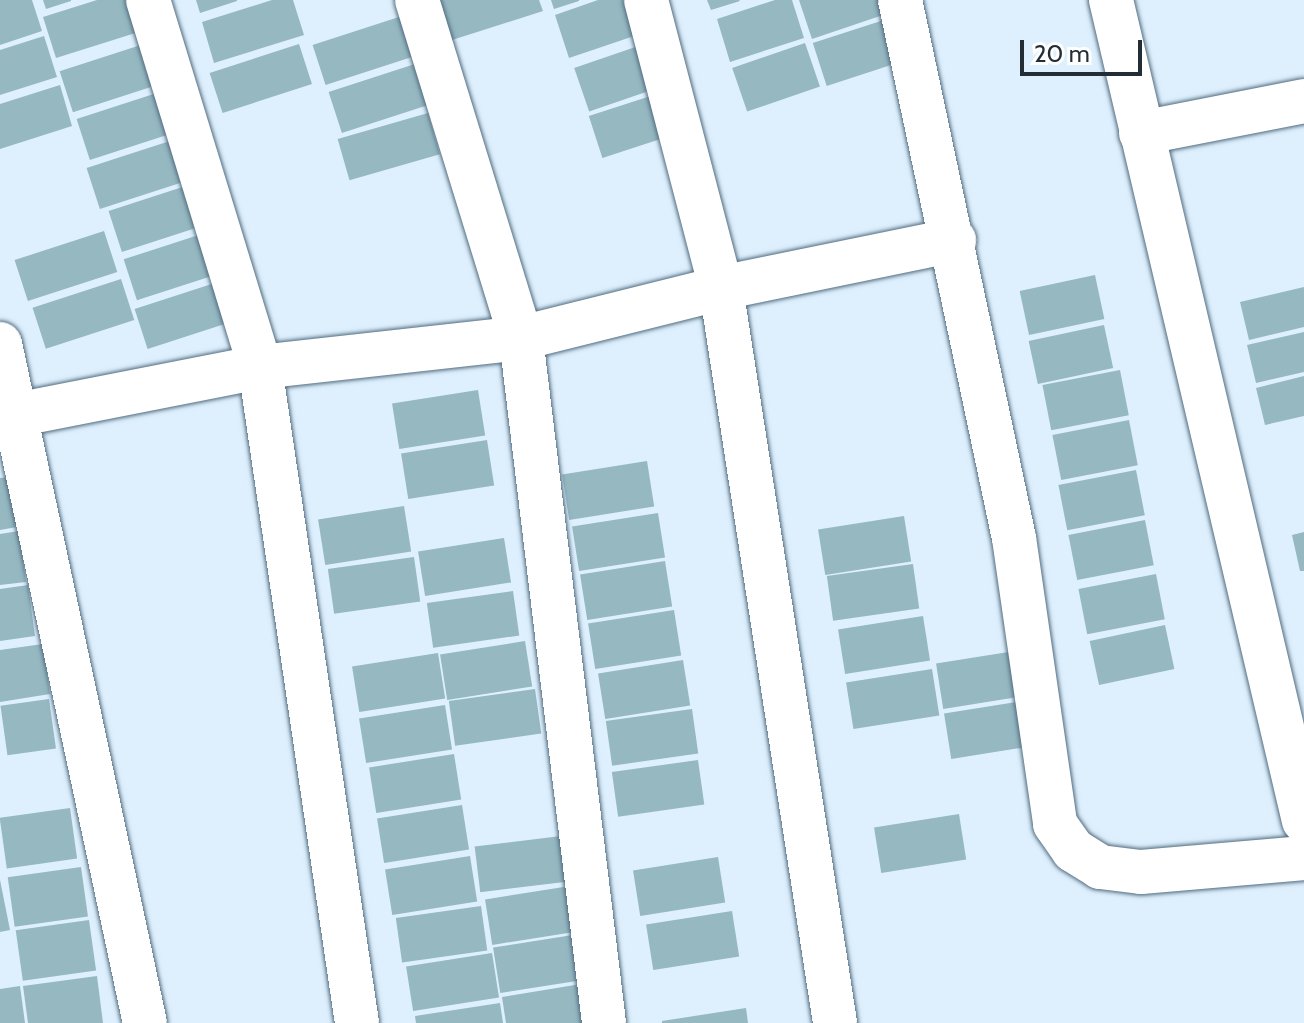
<!DOCTYPE html>
<style>
body{margin:0}
#map{position:relative;width:1304px;height:1023px;overflow:hidden;background:#def0fd;font-family:Cabin,sans-serif}
div>[style]{position:absolute}
[style*='--x']{left:calc(var(--x)*1px);top:calc(var(--y)*1px);width:calc(var(--w)*1px);rotate:calc(var(--a)*1deg)}
.building>*{inset:0;background:#95b8c1;transform-origin:0 0}
.roads{filter:drop-shadow(0 0 2px #526c80) drop-shadow(0 0 2px #526c80)}
.minor>*{height:44px;margin:-22px;padding:0 22px;transform-origin:22px;border-radius:22px;background:#fff}
span{translate:-50% -50%;white-space:nowrap;text-align:center;line-height:1.15;-webkit-text-stroke:6px #fff;paint-order:stroke}
.scale{position:absolute;left:1020px;top:40px;width:122px;height:36px;box-sizing:border-box;border:4px solid #222d35;border-top:0;padding-left:10px;font-size:24px;line-height:28px;white-space:nowrap;color:#222d35;-webkit-text-stroke:6px #fff;paint-order:stroke}
</style>
<div id="map">
<div class="building">
<i style="clip-path:polygon(0 0,32px 0,42px 31px,0 45px)"></i>
<i style="clip-path:polygon(43px 0,71px 0,71px 1px,46px 9px)"></i>
<i style="clip-path:polygon(97px 0,136px 0,145px 30px,56px 58px,43px 17px)"></i>
<i style="clip-path:polygon(196px 0,237px 0,237px 1px,200px 13px)"></i>
<i style="clip-path:polygon(272px 0,293px 0,304px 35px,214px 63px,202px 22px)"></i>
<i style="clip-path:polygon(437px 0,539px 0,543px 11px,449px 41px)"></i>
<i style="clip-path:polygon(551px 0,579px 0,579px 1px,554px 9px)"></i>
<i style="clip-path:polygon(598px 0,632px 0,643px 33px,569px 58px,555px 15px)"></i>
<i style="clip-path:polygon(707px 0,739px 0,740px 1px,711px 10px)"></i>
<i style="clip-path:polygon(775px 0,792px 0,804px 38px,730px 62px,717px 19px)"></i>
<i style="clip-path:polygon(799px 0,881px 0,886px 14px,812px 39px)"></i>
<i style="left:402px;top:16px;width:42px;height:94px;rotate:72deg"></i>
<i style="left:887px;top:19px;width:45px;height:78px;rotate:72deg"></i>
<i style="clip-path:polygon(44px 36px,57px 77px,0 95px,0 50px)"></i>
<i style="left:150px;top:42px;width:43px;height:95px;rotate:72deg"></i>
<i style="left:647px;top:43px;width:46px;height:77px;rotate:71deg"></i>
<i style="left:805px;top:43px;width:46px;height:77px;rotate:71deg"></i>
<i style="left:299px;top:44px;width:42px;height:94px;rotate:72deg"></i>
<i style="left:418px;top:63px;width:43px;height:94px;rotate:72deg"></i>
<i style="clip-path:polygon(60px 85px,72px 126px,0 149px,0 104px)"></i>
<i style="left:166px;top:90px;width:43px;height:94px;rotate:72deg"></i>
<i style="left:663px;top:92px;width:44px;height:78px;rotate:72deg"></i>
<i style="left:428px;top:113px;width:43px;height:94px;rotate:74deg"></i>
<i style="left:176px;top:139px;width:43px;height:94px;rotate:72deg"></i>
<i style="left:198px;top:182px;width:43px;height:94px;rotate:72deg"></i>
<i style="left:214px;top:230px;width:43px;height:95px;rotate:72deg"></i>
<i style="left:104px;top:231px;width:43px;height:94px;rotate:72deg"></i>
<i style="left:1095px;top:275px;width:45px;height:77px;rotate:78deg"></i>
<i style="left:121px;top:279px;width:43px;height:93px;rotate:72deg"></i>
<i style="left:224px;top:280px;width:42px;height:94px;rotate:72deg"></i>
<i style="clip-path:polygon(1304px 287px,1304px 327px,1249px 340px,1240px 302px)"></i>
<i style="left:1104px;top:325px;width:44px;height:77px;rotate:78deg"></i>
<i style="clip-path:polygon(1304px 332px,1304px 372px,1256px 383px,1247px 345px)"></i>
<i style="left:1120px;top:370px;width:46px;height:79px;rotate:79deg"></i>
<i style="clip-path:polygon(1304px 376px,1304px 416px,1265px 425px,1256px 388px)"></i>
<i style="left:478px;top:390px;width:46px;height:87px;rotate:81deg"></i>
<i style="left:1129px;top:420px;width:46px;height:78px;rotate:79deg"></i>
<i style="left:487px;top:440px;width:46px;height:87px;rotate:81deg"></i>
<i style="left:647px;top:461px;width:46px;height:86px;rotate:81deg"></i>
<i style="left:1136px;top:470px;width:46px;height:79px;rotate:79deg"></i>
<i style="clip-path:polygon(10px 477px,17px 527px,0 530px,0 478px)"></i>
<i style="left:404px;top:506px;width:46px;height:87px;rotate:81deg"></i>
<i style="left:658px;top:513px;width:45px;height:87px;rotate:81deg"></i>
<i style="left:904px;top:516px;width:46px;height:87px;rotate:81deg"></i>
<i style="left:1145px;top:520px;width:46px;height:78px;rotate:79deg"></i>
<i style="clip-path:polygon(19px 531px,26px 582px,0 585px,0 534px)"></i>
<i style="clip-path:polygon(1304px 532px,1304px 571px,1300px 571px,1292px 535px)"></i>
<i style="left:504px;top:538px;width:45px;height:87px;rotate:81deg"></i>
<i style="left:414px;top:557px;width:45px;height:87px;rotate:82deg"></i>
<i style="left:665px;top:561px;width:46px;height:86px;rotate:81deg"></i>
<i style="left:913px;top:564px;width:45px;height:87px;rotate:82deg"></i>
<i style="left:1156px;top:574px;width:46px;height:79px;rotate:79deg"></i>
<i style="clip-path:polygon(28px 585px,35px 636px,0 641px,0 589px)"></i>
<i style="left:513px;top:591px;width:45px;height:87px;rotate:82deg"></i>
<i style="left:674px;top:610px;width:46px;height:87px;rotate:81deg"></i>
<i style="left:923px;top:616px;width:45px;height:86px;rotate:81deg"></i>
<i style="left:1165px;top:625px;width:45px;height:77px;rotate:78deg"></i>
<i style="left:525px;top:641px;width:46px;height:86px;rotate:81deg"></i>
<i style="clip-path:polygon(43px 644px,50px 694px,0 702px,0 650px)"></i>
<i style="left:1021px;top:650px;width:46px;height:86px;rotate:81deg"></i>
<i style="left:438px;top:653px;width:46px;height:87px;rotate:81deg"></i>
<i style="left:683px;top:660px;width:46px;height:86px;rotate:81deg"></i>
<i style="left:932px;top:669px;width:47px;height:87px;rotate:81deg"></i>
<i style="left:535px;top:689px;width:45px;height:87px;rotate:82deg"></i>
<i style="left:49px;top:699px;width:50px;height:49px;rotate:82deg"></i>
<i style="left:1029px;top:700px;width:46px;height:86px;rotate:81deg"></i>
<i style="left:445px;top:705px;width:45px;height:87px;rotate:81deg"></i>
<i style="left:692px;top:709px;width:45px;height:87px;rotate:82deg"></i>
<i style="left:454px;top:754px;width:46px;height:86px;rotate:81deg"></i>
<i style="left:698px;top:760px;width:45px;height:87px;rotate:82deg"></i>
<i style="left:462px;top:805px;width:45px;height:86px;rotate:81deg"></i>
<i style="left:70px;top:808px;width:51px;height:71px;rotate:82deg"></i>
<i style="left:959px;top:814px;width:46px;height:86px;rotate:81deg"></i>
<i style="left:561px;top:836px;width:46px;height:87px;rotate:83deg"></i>
<i style="left:470px;top:856px;width:46px;height:86px;rotate:81deg"></i>
<i style="left:718px;top:857px;width:46px;height:86px;rotate:81deg"></i>
<i style="left:81px;top:867px;width:50px;height:74px;rotate:82deg"></i>
<i style="clip-path:polygon(0 880px,10px 930px,0 932px)"></i>
<i style="left:570px;top:886px;width:46px;height:86px;rotate:81deg"></i>
<i style="left:481px;top:906px;width:45px;height:86px;rotate:82deg"></i>
<i style="left:732px;top:911px;width:46px;height:87px;rotate:81deg"></i>
<i style="left:89px;top:920px;width:51px;height:74px;rotate:82deg"></i>
<i style="left:579px;top:934px;width:46px;height:87px;rotate:81deg"></i>
<i style="left:492px;top:953px;width:45px;height:87px;rotate:81deg"></i>
<i style="clip-path:polygon(97px 976px,103px 1023px,28px 1023px,23px 986px)"></i>
<i style="clip-path:polygon(587px 983px,593px 1023px,506px 1023px,502px 997px)"></i>
<i style="clip-path:polygon(20px 986px,25px 1023px,0 1023px,0 989px)"></i>
<i style="clip-path:polygon(500px 1003px,503px 1023px,416px 1023px,415px 1016px)"></i>
<i style="clip-path:polygon(746px 1008px,748px 1023px,662px 1023px,662px 1021px)"></i>
</div>
<div class="roads">
<div class="minor">
<i style="--x:148;--y:0;--w:384;--a:73"></i>
<i style="--x:260;--y:367;--w:663;--a:81.59"></i>
<i style="--x:417;--y:0;--w:354;--a:72.9"></i>
<i style="--x:521;--y:338;--w:690;--a:83.09"></i>
<i style="--x:646;--y:0;--w:298;--a:75.4"></i>
<i style="--x:721;--y:288;--w:744;--a:81.18"></i>
<i style="--x:900;--y:0;--w:550;--a:78.04"></i>
<i style="--x:1014;--y:538;--w:289;--a:81.8"></i>
<i style="--x:1055;--y:824;--w:32;--a:55"></i>
<i style="--x:1073;--y:850;--w:32;--a:32"></i>
<i style="--x:1100;--y:867;--w:41;--a:7"></i>
<i style="--x:1141;--y:872;--w:164;--a:-4.9"></i>
<i style="--x:1111;--y:0;--w:843;--a:76.77"></i>
<i style="--x:1141;--y:133;--w:166;--a:-11.1"></i>
<i style="--x:0;--y:344;--w:694;--a:77.95"></i>
<i style="--x:0;--y:418;--w:265;--a:-11.1"></i>
<i style="--x:260;--y:367;--w:263;--a:-6.3"></i>
<i style="--x:521;--y:338;--w:206;--a:-14"></i>
<i style="--x:721;--y:288;--w:238;--a:-11.6"></i>
</div>
</div>
<div class="scale">20 m</div>
</div>
